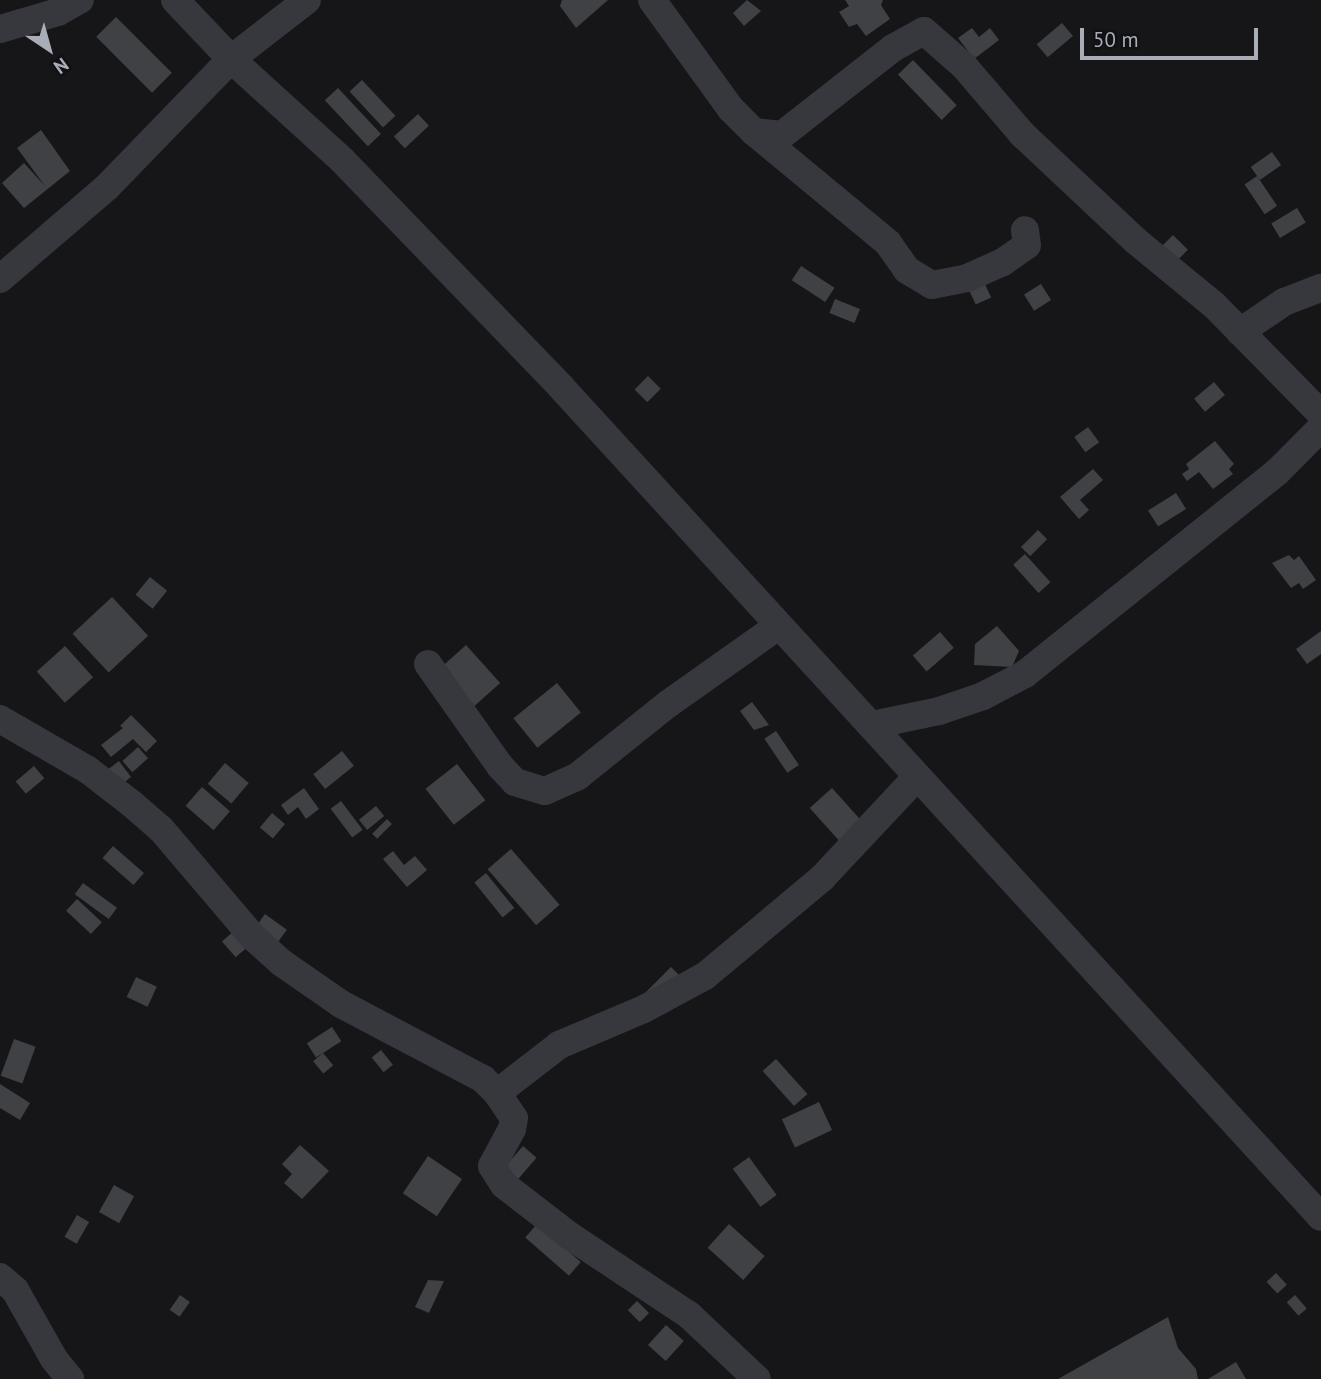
<!DOCTYPE html>
<style>
body{margin:0}
#map{position:relative;width:1321px;height:1379px;overflow:hidden;background:#161618;font-family:"PT Sans",sans-serif}
div>[style]{position:absolute}
[style*='--x']{left:calc(var(--x)*1px);top:calc(var(--y)*1px);width:calc(var(--w)*1px);rotate:calc(var(--a)*1deg)}
.building>*{inset:0;background:#404145;transform-origin:0 0}
.street>*{height:28px;margin:-14px;padding:0 14px;transform-origin:14px;border-radius:14px;background:#37383d}
span{translate:-50% -50%;white-space:nowrap;text-align:center;line-height:1.15;-webkit-text-stroke:5px #111113;paint-order:stroke}
.north{position:absolute;left:14px;top:14px;width:70px;height:70px;-webkit-text-stroke:5px #111113;paint-order:stroke;rotate:144deg;font-size:19px;font-weight:700;line-height:28px;text-align:center;color:#a8adb8}
.north::after{content:'';display:block;margin:auto;width:24px;height:32px;background:#a8adb8;clip-path:polygon(50% 0,100% 100%,50% 72%,0 100%)}
.scale{position:absolute;left:1080px;top:28px;width:178px;height:32px;box-sizing:border-box;border:4px solid #a8adb8;border-top:0;padding-left:9px;font-size:21px;line-height:24px;white-space:nowrap;color:#a8adb8;-webkit-text-stroke:5px #111113;paint-order:stroke}
</style>
<div id="map">
<div class="building">
<i style="clip-path:polygon(562px 0,608px 0,576px 28px,560px 6px)"></i>
<i style="clip-path:polygon(747px 0,761px 11px,744px 26px,733px 13px)"></i>
<i style="clip-path:polygon(845px 0,883px 0,881px 5px,890px 19px,866px 36px,857px 24px,849px 27px,839px 12px,849px 6px)"></i>
<i style="left:116px;top:17px;width:79px;height:28px;rotate:45deg"></i>
<i style="left:1062px;top:23px;width:17px;height:33px;rotate:50deg"></i>
<i style="clip-path:polygon(972px 28px,979px 37px,990px 28px,999px 40px,974px 59px,958px 38px)"></i>
<i style="left:913px;top:60px;width:63px;height:21px;rotate:46deg"></i>
<i style="left:362px;top:80px;width:49px;height:17px;rotate:47deg"></i>
<i style="left:338px;top:88px;width:63px;height:18px;rotate:47deg"></i>
<i style="left:418px;top:114px;width:16px;height:33px;rotate:47deg"></i>
<i style="clip-path:polygon(41px 130px,70px 171px,24px 208px,2px 183px,24px 163px,45px 186px,17px 148px)"></i>
<i style="left:1272px;top:152px;width:16px;height:26px;rotate:55deg"></i>
<i style="left:1257px;top:176px;width:36px;height:15px;rotate:56deg"></i>
<i style="left:1297px;top:208px;width:17px;height:30px;rotate:59deg"></i>
<i style="left:1173px;top:235px;width:21px;height:22px;rotate:45deg"></i>
<i style="left:801px;top:266px;width:40px;height:17px;rotate:33deg"></i>
<i style="left:984px;top:282px;width:17px;height:17px;rotate:65deg"></i>
<i style="left:1041px;top:284px;width:19px;height:20px;rotate:58deg"></i>
<i style="left:835px;top:299px;width:27px;height:15px;rotate:22deg"></i>
<i style="left:648px;top:376px;width:18px;height:19px;rotate:45deg"></i>
<i style="left:1214px;top:382px;width:17px;height:26px;rotate:50deg"></i>
<i style="left:1088px;top:427px;width:19px;height:17px;rotate:54deg"></i>
<i style="clip-path:polygon(1215px 441px,1234px 464px,1229px 469px,1233px 474px,1213px 489px,1199px 472px,1187px 481px,1182px 474px,1189px 469px,1186px 464px)"></i>
<i style="clip-path:polygon(1093px 469px,1103px 480px,1080px 500px,1089px 510px,1079px 519px,1060px 497px)"></i>
<i style="left:1176px;top:493px;width:19px;height:33px;rotate:58deg"></i>
<i style="left:1038px;top:530px;width:13px;height:24px;rotate:45deg"></i>
<i style="left:1025px;top:554px;width:38px;height:16px;rotate:48deg"></i>
<i style="clip-path:polygon(1289px 555px,1294px 560px,1299px 556px,1316px 580px,1303px 589px,1299px 583px,1291px 588px,1272px 563px)"></i>
<i style="left:150px;top:577px;width:22px;height:23px;rotate:39deg"></i>
<i style="left:112px;top:597px;width:53px;height:54px;rotate:47deg"></i>
<i style="clip-path:polygon(997px 626px,1019px 651px,1012px 667px,974px 665px,975px 644px)"></i>
<i style="clip-path:polygon(1321px 631px,1321px 654px,1307px 664px,1296px 649px)"></i>
<i style="left:940px;top:632px;width:21px;height:36px;rotate:49deg"></i>
<i style="left:466px;top:645px;width:51px;height:38px;rotate:48deg"></i>
<i style="left:65px;top:646px;width:42px;height:38px;rotate:48deg"></i>
<i style="left:557px;top:683px;width:38px;height:56px;rotate:51deg"></i>
<i style="clip-path:polygon(752px 702px,769px 725px,754px 730px,740px 711px)"></i>
<i style="clip-path:polygon(131px 715px,157px 741px,146px 752px,133px 739px,111px 757px,101px 745px,123px 728px,120px 726px)"></i>
<i style="left:776px;top:731px;width:41px;height:14px;rotate:56deg"></i>
<i style="left:138px;top:747px;width:15px;height:21px;rotate:48deg"></i>
<i style="left:342px;top:751px;width:19px;height:37px;rotate:51deg"></i>
<i style="left:119px;top:761px;width:20px;height:14px;rotate:53deg"></i>
<i style="left:225px;top:763px;width:31px;height:27px;rotate:40deg"></i>
<i style="left:457px;top:764px;width:46px;height:40px;rotate:52deg"></i>
<i style="left:34px;top:766px;width:16px;height:24px;rotate:50deg"></i>
<i style="left:202px;top:787px;width:37px;height:25px;rotate:41deg"></i>
<i style="clip-path:polygon(304px 788px,319px 809px,306px 819px,298px 807px,288px 815px,281px 805px)"></i>
<i style="left:832px;top:788px;width:51px;height:30px;rotate:48deg"></i>
<i style="left:341px;top:801px;width:36px;height:13px;rotate:53deg"></i>
<i style="left:376px;top:806px;width:13px;height:22px;rotate:51deg"></i>
<i style="left:272px;top:813px;width:17px;height:19px;rotate:40deg"></i>
<i style="left:387px;top:819px;width:7px;height:21px;rotate:45deg"></i>
<i style="left:113px;top:846px;width:41px;height:16px;rotate:41deg"></i>
<i style="left:511px;top:849px;width:74px;height:31px;rotate:49deg"></i>
<i style="clip-path:polygon(393px 851px,404px 865px,415px 856px,427px 870px,407px 887px,383px 859px)"></i>
<i style="left:486px;top:873px;width:45px;height:15px;rotate:51deg"></i>
<i style="left:83px;top:883px;width:42px;height:14px;rotate:36deg"></i>
<i style="left:77px;top:899px;width:34px;height:16px;rotate:43deg"></i>
<i style="left:265px;top:914px;width:27px;height:27px;rotate:36deg"></i>
<i style="left:234px;top:931px;width:21px;height:16px;rotate:49deg"></i>
<i style="clip-path:polygon(671px 967px,687px 983px,639px 999px)"></i>
<i style="left:136px;top:977px;width:23px;height:22px;rotate:25deg"></i>
<i style="left:332px;top:1027px;width:17px;height:30px;rotate:57deg"></i>
<i style="left:14px;top:1039px;width:23px;height:39px;rotate:20deg"></i>
<i style="left:381px;top:1050px;width:19px;height:12px;rotate:51deg"></i>
<i style="left:323px;top:1053px;width:16px;height:13px;rotate:50deg"></i>
<i style="left:776px;top:1059px;width:47px;height:18px;rotate:48deg"></i>
<i style="clip-path:polygon(0 1084px,30px 1103px,20px 1120px,0 1108px)"></i>
<i style="left:819px;top:1102px;width:31px;height:41px;rotate:65deg"></i>
<i style="clip-path:polygon(300px 1145px,329px 1171px,302px 1199px,284px 1183px,292px 1174px,282px 1164px)"></i>
<i style="left:523px;top:1146px;width:18px;height:33px;rotate:41deg"></i>
<i style="left:428px;top:1156px;width:41px;height:45px;rotate:34deg"></i>
<i style="left:749px;top:1157px;width:47px;height:20px;rotate:54deg"></i>
<i style="left:114px;top:1185px;width:23px;height:31px;rotate:29deg"></i>
<i style="left:77px;top:1215px;width:14px;height:25px;rotate:30deg"></i>
<i style="left:537px;top:1224px;width:58px;height:18px;rotate:41deg"></i>
<i style="left:729px;top:1224px;width:48px;height:32px;rotate:42deg"></i>
<i style="left:1276px;top:1273px;width:16px;height:13px;rotate:47deg"></i>
<i style="clip-path:polygon(428px 1280px,444px 1281px,429px 1313px,415px 1307px)"></i>
<i style="left:180px;top:1295px;width:12px;height:18px;rotate:35deg"></i>
<i style="left:1295px;top:1295px;width:18px;height:11px;rotate:49deg"></i>
<i style="left:637px;top:1301px;width:17px;height:13px;rotate:45deg"></i>
<i style="clip-path:polygon(1168px 1317px,1178px 1348px,1196px 1369px,1198px 1379px,1058px 1379px)"></i>
<i style="left:666px;top:1325px;width:24px;height:27px;rotate:42deg"></i>
<i style="clip-path:polygon(1236px 1362px,1246px 1379px,1208px 1379px)"></i>
</div>
<div class="street">
<i style="--x:175;--y:0;--w:81;--a:46.5"></i>
<i style="--x:231;--y:59;--w:150;--a:42.3"></i>
<i style="--x:342;--y:160;--w:315;--a:46"></i>
<i style="--x:561;--y:387;--w:1125;--a:47.52"></i>
<i style="--x:652;--y:0;--w:135;--a:54.1"></i>
<i style="--x:731;--y:109;--w:33;--a:45"></i>
<i style="--x:754;--y:132;--w:28;--a:6"></i>
<i style="--x:782;--y:135;--w:141;--a:-38.1"></i>
<i style="--x:893;--y:48;--w:35;--a:-29"></i>
<i style="--x:924;--y:31;--w:53;--a:41.2"></i>
<i style="--x:964;--y:66;--w:89;--a:49.5"></i>
<i style="--x:1022;--y:134;--w:156;--a:43.2"></i>
<i style="--x:1136;--y:241;--w:101;--a:39.4"></i>
<i style="--x:1214;--y:305;--w:153;--a:45.5"></i>
<i style="--x:0;--y:29;--w:60;--a:-16.3"></i>
<i style="--x:58;--y:12;--w:25;--a:-29"></i>
<i style="--x:754;--y:132;--w:174;--a:39.6"></i>
<i style="--x:888;--y:243;--w:33;--a:55"></i>
<i style="--x:907;--y:270;--w:29;--a:31"></i>
<i style="--x:932;--y:285;--w:36;--a:-11"></i>
<i style="--x:967;--y:278;--w:39;--a:-24"></i>
<i style="--x:1003;--y:262;--w:29;--a:-35"></i>
<i style="--x:1027;--y:245;--w:15;--a:-98"></i>
<i style="--x:0;--y:279;--w:141;--a:-40.7"></i>
<i style="--x:107;--y:187;--w:178;--a:-45.9"></i>
<i style="--x:231;--y:59;--w:96;--a:-37.8"></i>
<i style="--x:1240;--y:332;--w:53;--a:-34.3"></i>
<i style="--x:1284;--y:302;--w:40;--a:-21"></i>
<i style="--x:428;--y:664;--w:125;--a:54.8"></i>
<i style="--x:500;--y:766;--w:22;--a:47"></i>
<i style="--x:515;--y:782;--w:31;--a:17"></i>
<i style="--x:545;--y:791;--w:36;--a:-24"></i>
<i style="--x:578;--y:776;--w:115;--a:-38.7"></i>
<i style="--x:668;--y:704;--w:135;--a:-35.3"></i>
<i style="--x:0;--y:719;--w:102;--a:30.1"></i>
<i style="--x:88;--y:770;--w:56;--a:37.7"></i>
<i style="--x:132;--y:804;--w:38;--a:41"></i>
<i style="--x:161;--y:829;--w:142;--a:49.6"></i>
<i style="--x:253;--y:937;--w:39;--a:42"></i>
<i style="--x:282;--y:963;--w:72;--a:34.8"></i>
<i style="--x:341;--y:1004;--w:161;--a:27.8"></i>
<i style="--x:483;--y:1079;--w:20;--a:45"></i>
<i style="--x:497;--y:1093;--w:30;--a:56"></i>
<i style="--x:514;--y:1118;--w:11;--a:100"></i>
<i style="--x:512;--y:1129;--w:42;--a:118.4"></i>
<i style="--x:492;--y:1166;--w:22;--a:58"></i>
<i style="--x:504;--y:1185;--w:83;--a:37.7"></i>
<i style="--x:570;--y:1236;--w:143;--a:33.6"></i>
<i style="--x:689;--y:1315;--w:93;--a:43.3"></i>
<i style="--x:872;--y:725;--w:68;--a:-11.8"></i>
<i style="--x:939;--y:711;--w:46;--a:-18.8"></i>
<i style="--x:983;--y:696;--w:47;--a:-27.6"></i>
<i style="--x:1025;--y:674;--w:323;--a:-38.7"></i>
<i style="--x:1277;--y:472;--w:62;--a:-45"></i>
<i style="--x:497;--y:1093;--w:78;--a:-37.7"></i>
<i style="--x:559;--y:1045;--w:92;--a:-23"></i>
<i style="--x:644;--y:1009;--w:69;--a:-28.4"></i>
<i style="--x:705;--y:976;--w:153;--a:-39.9"></i>
<i style="--x:822;--y:878;--w:137;--a:-46.8"></i>
<i style="--x:0;--y:1277;--w:20;--a:41"></i>
<i style="--x:15;--y:1290;--w:79;--a:60.5"></i>
<i style="--x:54;--y:1359;--w:26;--a:51"></i>
</div>
<div class="north">N</div>
<div class="scale">50 m</div>
</div>
